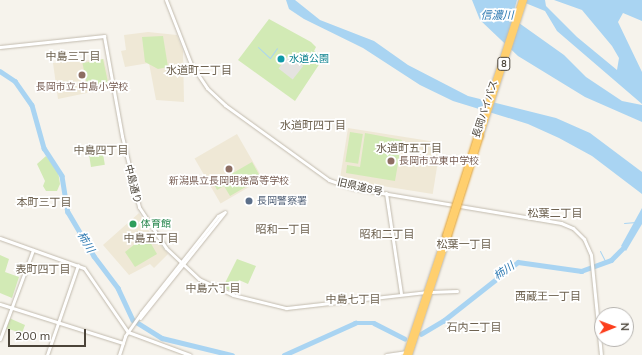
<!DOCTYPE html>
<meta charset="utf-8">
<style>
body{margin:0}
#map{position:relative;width:642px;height:355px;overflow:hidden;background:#f6f3ec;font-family:Mulish,"Noto Sans JP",sans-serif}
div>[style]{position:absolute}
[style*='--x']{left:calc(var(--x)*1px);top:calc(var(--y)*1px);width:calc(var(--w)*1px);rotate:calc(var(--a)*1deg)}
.education>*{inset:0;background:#efe8d6;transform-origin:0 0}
.green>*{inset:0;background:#d2eab5;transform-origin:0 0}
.parking>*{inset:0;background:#e5e3e0;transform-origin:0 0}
.water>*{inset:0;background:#a9d4f2}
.stream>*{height:1px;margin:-0.5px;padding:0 0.5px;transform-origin:0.5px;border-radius:0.5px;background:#a9d4f2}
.river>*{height:4.5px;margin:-2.25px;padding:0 2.25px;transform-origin:2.25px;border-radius:2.25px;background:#a9d4f2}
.roads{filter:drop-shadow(0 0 1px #c2bbae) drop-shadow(0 0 1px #c2bbae)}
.minor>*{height:3px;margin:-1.5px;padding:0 1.5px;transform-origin:1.5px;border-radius:1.5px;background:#fff}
.highway>*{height:4.5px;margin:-2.25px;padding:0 2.25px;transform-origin:2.25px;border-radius:2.25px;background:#ffcf6e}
.bridges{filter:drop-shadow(0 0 1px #e0a43c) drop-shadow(0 0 1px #e0a43c)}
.highway-bridge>*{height:4.5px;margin:-2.25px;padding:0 2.25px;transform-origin:2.25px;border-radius:2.25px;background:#ffcf6e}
.dots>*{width:11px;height:11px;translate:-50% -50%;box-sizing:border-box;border:2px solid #fff;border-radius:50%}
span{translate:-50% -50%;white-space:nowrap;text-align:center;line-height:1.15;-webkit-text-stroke:3.5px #fff;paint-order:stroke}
.shield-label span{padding:1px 3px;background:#fff;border:1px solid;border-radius:3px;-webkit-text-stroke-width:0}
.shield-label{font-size:9px;color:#4b4439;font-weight:700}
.culture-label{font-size:10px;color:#0d838f}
.left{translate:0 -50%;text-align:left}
.education-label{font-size:10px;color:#785e54}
.street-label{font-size:10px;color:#4b4439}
.service-label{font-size:10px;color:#4e5e75}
.leisure-label{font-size:10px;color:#27864d}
.water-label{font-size:11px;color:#2e7ab2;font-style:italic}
.neighbourhood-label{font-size:11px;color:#6e6250}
.north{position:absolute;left:594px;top:307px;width:40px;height:40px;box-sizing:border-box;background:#fff;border:1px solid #b7b4b0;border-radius:50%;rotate:89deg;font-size:11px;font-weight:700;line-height:16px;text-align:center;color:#4b4439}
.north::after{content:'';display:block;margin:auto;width:14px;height:18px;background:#fc3f1d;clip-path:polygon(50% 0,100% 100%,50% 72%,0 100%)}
.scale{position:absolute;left:8px;top:329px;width:78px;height:18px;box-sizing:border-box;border:2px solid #4b4439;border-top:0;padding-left:5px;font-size:12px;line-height:14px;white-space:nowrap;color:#4b4439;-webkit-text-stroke:3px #fff;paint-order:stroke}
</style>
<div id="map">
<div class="education">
<i style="clip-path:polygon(148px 32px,177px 35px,183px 51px,184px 102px,156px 100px,149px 63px,125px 67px,121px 51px,126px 50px,124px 35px)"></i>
<i style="clip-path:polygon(104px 59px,111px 88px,58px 99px,53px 63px)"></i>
<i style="left:348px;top:128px;width:94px;height:52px;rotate:9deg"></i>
<i style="left:237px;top:134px;width:52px;height:49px;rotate:60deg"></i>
<i style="clip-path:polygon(139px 213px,149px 231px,168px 254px,154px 268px,150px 264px,129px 275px,103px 245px)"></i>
</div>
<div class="green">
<i style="clip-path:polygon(269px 19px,311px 42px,316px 47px,314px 51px,324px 57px,295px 101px,238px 60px)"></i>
<i style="clip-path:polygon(163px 36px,168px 67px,158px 69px,145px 62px,142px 37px)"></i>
<i style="left:103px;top:59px;width:29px;height:21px;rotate:78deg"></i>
<i style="left:350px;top:132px;width:13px;height:30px;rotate:9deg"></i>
<i style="clip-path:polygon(365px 133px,402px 140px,395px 181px,346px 173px,347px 165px,360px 167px)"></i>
<i style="left:102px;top:147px;width:18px;height:14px;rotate:81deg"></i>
<i style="clip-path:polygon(46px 156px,58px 171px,60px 184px,57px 191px,46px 191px,43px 186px,45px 181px,37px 164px)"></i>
<i style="clip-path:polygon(252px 162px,261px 178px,230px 196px,224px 186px,217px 190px,214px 184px)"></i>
<i style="clip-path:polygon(146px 235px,157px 254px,135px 267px,125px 252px)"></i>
<i style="clip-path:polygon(0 255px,9px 259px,5px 272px,19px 277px,12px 298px,0 293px)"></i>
<i style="clip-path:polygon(237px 259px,256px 266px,248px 284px,239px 280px,233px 292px,223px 287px)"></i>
<i style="clip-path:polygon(9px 318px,25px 325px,22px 333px,5px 328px)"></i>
</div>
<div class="parking">
<i style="left:289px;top:55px;width:18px;height:17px;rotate:38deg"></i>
</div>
<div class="water">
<i style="clip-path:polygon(286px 0,295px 0,320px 20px,374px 41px,408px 65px,468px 96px,556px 118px,590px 133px,642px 172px,642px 194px,592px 156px,559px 138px,528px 124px,453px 101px,420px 85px,363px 48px,304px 19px,289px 9px)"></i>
<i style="clip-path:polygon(472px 0,517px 0,512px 18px,564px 55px,586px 77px,622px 101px,642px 105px,642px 122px,585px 97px,518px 56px,480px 20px)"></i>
<i style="clip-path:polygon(518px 0,545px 0,546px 6px,577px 37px,617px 70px,619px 58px,612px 46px,582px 10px,554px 0,642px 0,642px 21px,623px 13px,618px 22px,642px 72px,642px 104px,557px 31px,545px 11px)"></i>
<i style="clip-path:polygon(642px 208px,642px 224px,626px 251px,621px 246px)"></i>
</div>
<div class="stream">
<i style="--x:258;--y:47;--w:16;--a:43"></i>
<i style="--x:270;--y:58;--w:12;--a:-55"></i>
<i style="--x:624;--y:223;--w:12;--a:-5"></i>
<i style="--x:600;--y:251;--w:13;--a:63"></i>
</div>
<div class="river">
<i style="--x:0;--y:71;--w:18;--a:34"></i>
<i style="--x:15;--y:81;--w:29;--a:55"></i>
<i style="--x:32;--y:105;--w:45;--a:74.4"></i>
<i style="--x:44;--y:148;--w:33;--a:57"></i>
<i style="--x:62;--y:176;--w:36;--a:81"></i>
<i style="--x:68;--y:212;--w:51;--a:59.4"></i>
<i style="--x:94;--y:256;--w:40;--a:53"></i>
<i style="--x:118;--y:288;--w:35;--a:65"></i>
<i style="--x:133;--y:320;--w:34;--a:32"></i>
<i style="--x:162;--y:338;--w:72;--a:13.7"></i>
<i style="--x:421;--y:334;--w:26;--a:-31"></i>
<i style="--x:443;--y:321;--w:95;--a:-38.2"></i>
<i style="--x:518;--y:262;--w:64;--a:8.1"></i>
<i style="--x:581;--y:271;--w:32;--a:-20"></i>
<i style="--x:611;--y:260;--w:16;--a:-45"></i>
<i style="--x:284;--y:355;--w:78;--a:-24.3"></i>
<i style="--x:355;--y:323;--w:19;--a:0"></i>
<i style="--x:374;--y:323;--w:34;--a:27"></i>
</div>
<div class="roads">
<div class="minor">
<i style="--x:166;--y:0;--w:69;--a:68.7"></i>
<i style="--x:191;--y:64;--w:29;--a:56"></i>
<i style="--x:207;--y:88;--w:25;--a:43"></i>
<i style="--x:225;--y:105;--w:128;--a:35.8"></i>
<i style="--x:329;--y:180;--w:24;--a:19"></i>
<i style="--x:352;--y:188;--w:212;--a:9.5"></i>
<i style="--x:561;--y:223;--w:13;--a:23"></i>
<i style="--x:573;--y:228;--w:16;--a:45"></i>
<i style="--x:584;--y:239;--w:17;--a:66"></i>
<i style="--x:591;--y:255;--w:100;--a:84.3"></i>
<i style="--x:0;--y:47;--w:105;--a:-6"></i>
<i style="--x:104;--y:36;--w:102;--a:79.8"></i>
<i style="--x:122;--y:136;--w:73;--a:76.5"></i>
<i style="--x:139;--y:207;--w:49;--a:56.6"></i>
<i style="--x:166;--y:248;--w:45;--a:43.2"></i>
<i style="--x:199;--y:279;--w:38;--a:25"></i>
<i style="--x:233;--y:295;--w:55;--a:13.8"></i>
<i style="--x:286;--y:308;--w:141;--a:-6.5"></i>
<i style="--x:386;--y:193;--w:101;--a:81.5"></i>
<i style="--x:0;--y:238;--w:89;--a:19.7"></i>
<i style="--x:84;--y:268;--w:78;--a:55.5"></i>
<i style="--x:128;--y:332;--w:66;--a:20.4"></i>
<i style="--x:430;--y:292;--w:27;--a:-2"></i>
<i style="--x:0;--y:304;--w:129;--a:17.6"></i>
<i style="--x:140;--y:318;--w:134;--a:-51.3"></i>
<i style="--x:0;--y:339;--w:95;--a:-69.7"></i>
<i style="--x:47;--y:355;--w:95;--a:-71"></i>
<i style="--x:119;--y:355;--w:20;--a:-72"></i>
<i style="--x:125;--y:336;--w:28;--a:-55"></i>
<i style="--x:141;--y:313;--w:124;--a:-51.6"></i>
<i style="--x:218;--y:216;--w:8;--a:-30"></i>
<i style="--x:386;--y:355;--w:21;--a:-8"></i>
</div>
<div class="highway">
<i style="--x:477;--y:135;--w:142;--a:-71.9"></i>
<i style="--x:480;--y:136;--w:143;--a:-72.1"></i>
<i style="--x:405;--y:355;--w:126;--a:-71.6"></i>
<i style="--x:409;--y:355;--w:125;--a:-71.9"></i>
</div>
</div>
<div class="bridges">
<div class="highway-bridge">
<i style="--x:445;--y:235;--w:105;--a:-72.3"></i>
<i style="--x:448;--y:236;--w:105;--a:-72.3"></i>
</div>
</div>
<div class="dots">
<i style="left:281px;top:59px;background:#0f9aa8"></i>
<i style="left:82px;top:75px;background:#8d6e63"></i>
<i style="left:391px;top:161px;background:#8d6e63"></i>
<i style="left:229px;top:169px;background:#8d6e63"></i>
<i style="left:249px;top:201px;background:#5c6f8a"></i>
<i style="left:133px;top:224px;background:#2e9e5b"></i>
</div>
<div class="shield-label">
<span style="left:504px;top:64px">8</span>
</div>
<div class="culture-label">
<span class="left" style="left:289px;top:59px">水道公園</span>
</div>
<div class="education-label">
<span style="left:82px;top:87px">長岡市立 中島小学校</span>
<span class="left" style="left:399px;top:161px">長岡市立東中学校</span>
<span style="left:229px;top:181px">新潟県立長岡明徳高等学校</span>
</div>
<div class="street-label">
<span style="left:485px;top:109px;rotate:-72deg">長岡バイパス</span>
<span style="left:133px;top:184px;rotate:76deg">中島通り</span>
<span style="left:360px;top:187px;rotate:13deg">旧県道8号</span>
</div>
<div class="service-label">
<span class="left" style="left:257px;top:201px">長岡警察署</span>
</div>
<div class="leisure-label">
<span class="left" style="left:141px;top:224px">体育館</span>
</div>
<div class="water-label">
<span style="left:497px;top:15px">信濃川</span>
<span style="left:86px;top:242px;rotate:59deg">柿川</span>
<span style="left:504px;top:271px;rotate:-35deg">柿川</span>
</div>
<div class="neighbourhood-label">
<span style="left:73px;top:56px">中島三丁目</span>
<span style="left:199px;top:70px">水道町二丁目</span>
<span style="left:313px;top:125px">水道町四丁目</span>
<span style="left:409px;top:148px">水道町五丁目</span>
<span style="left:101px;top:150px">中島四丁目</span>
<span style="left:44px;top:202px">本町三丁目</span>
<span style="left:555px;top:213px">松葉二丁目</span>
<span style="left:283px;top:229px">昭和一丁目</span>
<span style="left:387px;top:234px">昭和二丁目</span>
<span style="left:151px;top:238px">中島五丁目</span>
<span style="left:464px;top:244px">松葉一丁目</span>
<span style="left:43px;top:269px">表町四丁目</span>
<span style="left:213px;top:288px">中島六丁目</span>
<span style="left:548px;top:296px">西蔵王一丁目</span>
<span style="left:353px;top:299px">中島七丁目</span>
<span style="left:474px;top:327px">石内二丁目</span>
</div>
<div class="north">N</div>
<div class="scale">200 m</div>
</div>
